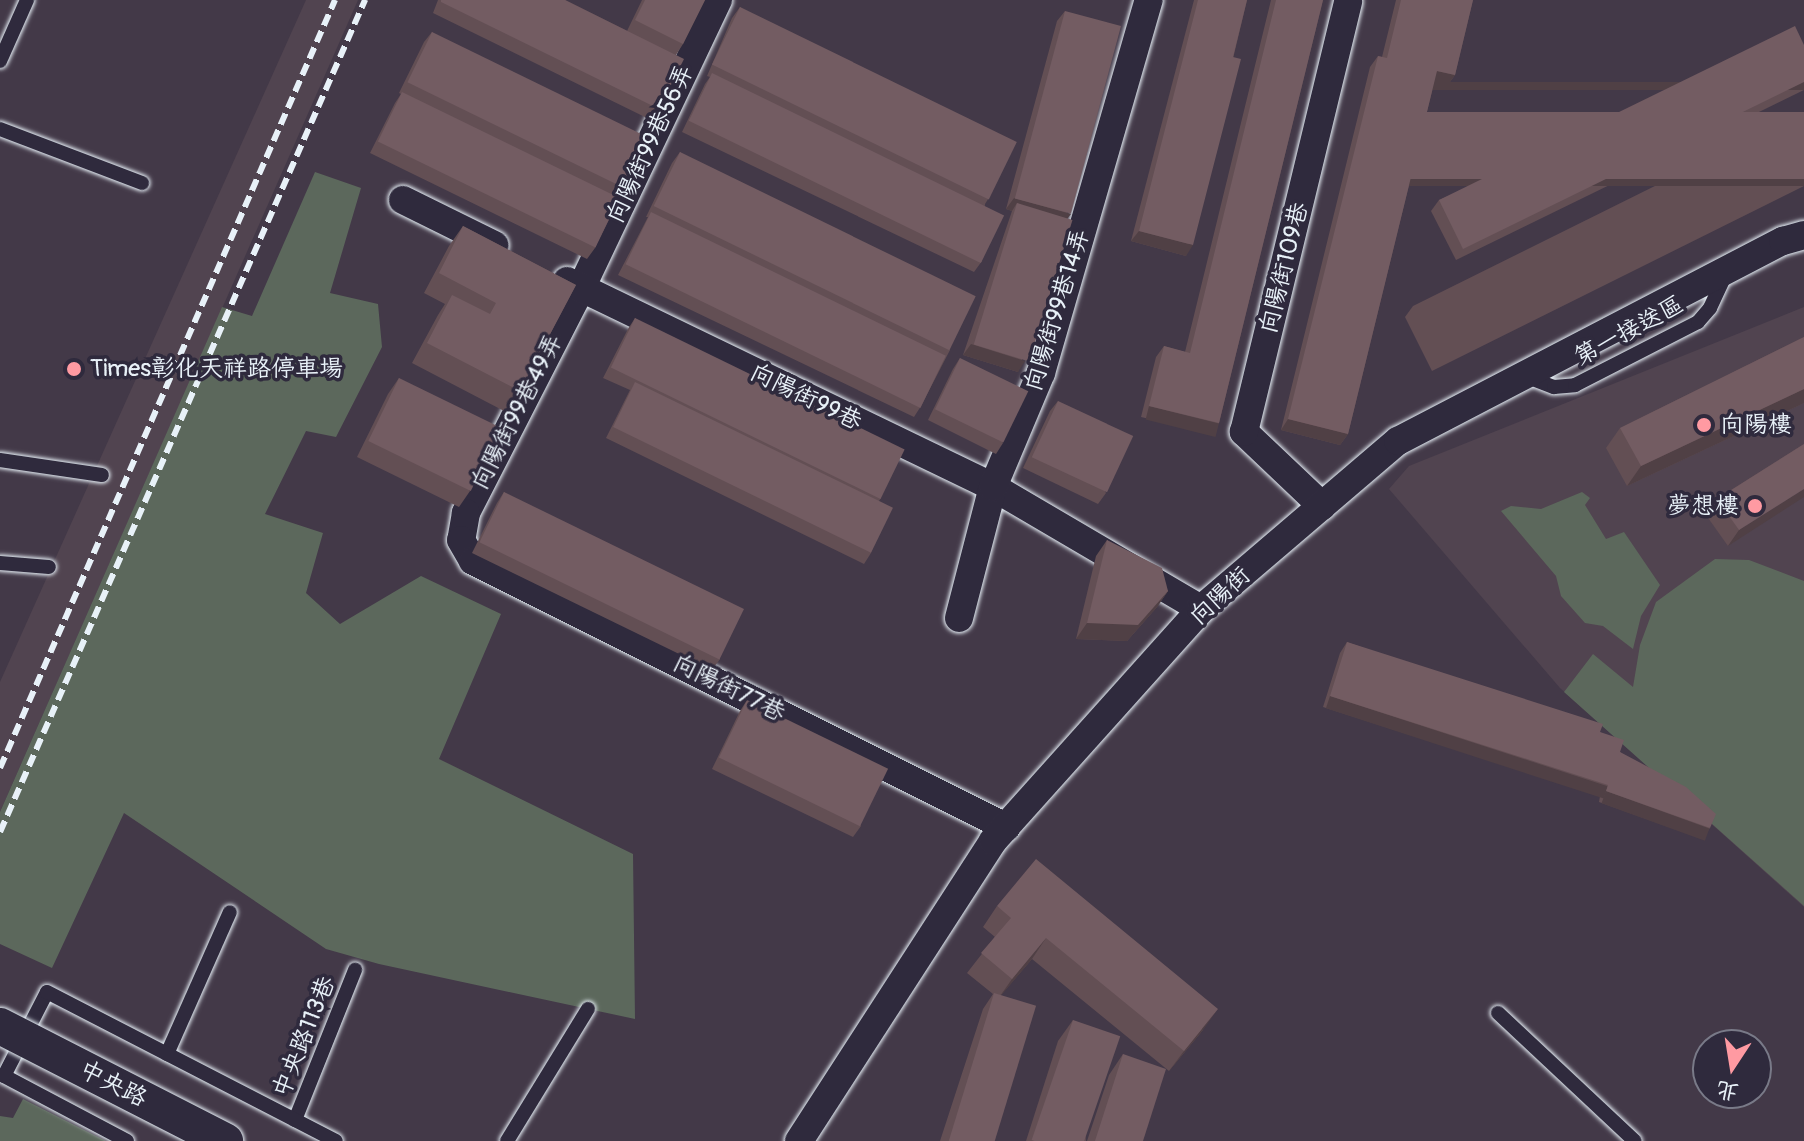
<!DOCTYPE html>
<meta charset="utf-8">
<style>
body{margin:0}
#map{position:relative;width:1804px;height:1141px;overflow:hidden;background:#433948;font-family:Pangolin,"LXGW WenKai TC",sans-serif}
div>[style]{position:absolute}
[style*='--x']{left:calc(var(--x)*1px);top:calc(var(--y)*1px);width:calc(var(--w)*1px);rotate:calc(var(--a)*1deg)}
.built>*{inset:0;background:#514450}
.green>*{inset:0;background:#5c685c}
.roads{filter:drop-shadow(0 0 2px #e8f1f8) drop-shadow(0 0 2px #e8f1f8)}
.service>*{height:14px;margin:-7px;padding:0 7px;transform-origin:7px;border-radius:7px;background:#2f2a3d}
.minor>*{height:28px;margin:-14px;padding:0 14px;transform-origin:14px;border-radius:14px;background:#2f2a3d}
.rail>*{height:6px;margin-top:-3px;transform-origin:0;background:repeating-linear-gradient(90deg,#e8f1f8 0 12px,transparent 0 18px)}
.bridges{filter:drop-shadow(0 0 2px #e8f1f8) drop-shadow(0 0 2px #e8f1f8)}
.tertiary-bridge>*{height:36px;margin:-18px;padding:0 18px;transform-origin:18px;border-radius:18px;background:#2f2a3d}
.wall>*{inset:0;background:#634f54}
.shaded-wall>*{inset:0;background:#504045;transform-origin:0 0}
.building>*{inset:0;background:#735c62;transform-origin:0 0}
.dots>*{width:22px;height:22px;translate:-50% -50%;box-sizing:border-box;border:4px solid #2f2a3d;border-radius:50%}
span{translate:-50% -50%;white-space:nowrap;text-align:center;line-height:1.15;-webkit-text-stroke:7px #2f2a3d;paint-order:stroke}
.street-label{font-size:24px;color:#e8f1f8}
.poi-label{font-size:24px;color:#e8f1f8}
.left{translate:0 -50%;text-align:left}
.right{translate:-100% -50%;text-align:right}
.north{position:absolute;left:1692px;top:1029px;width:80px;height:80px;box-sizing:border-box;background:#2f2a3d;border:2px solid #797a88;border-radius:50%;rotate:192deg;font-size:22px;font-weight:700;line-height:32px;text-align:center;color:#e8f1f8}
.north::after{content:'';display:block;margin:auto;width:28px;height:36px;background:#ff9aa2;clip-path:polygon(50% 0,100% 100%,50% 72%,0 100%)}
</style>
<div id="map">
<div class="built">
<i style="clip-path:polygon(306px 0,358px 0,0 812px,0 682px)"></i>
<i style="clip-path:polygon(1804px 307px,1804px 907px,1560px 688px,1389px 489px,1409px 466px)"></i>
</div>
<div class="green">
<i style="clip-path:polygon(315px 172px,361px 188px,330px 293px,378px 304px,382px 347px,336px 437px,306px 431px,265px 514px,323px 533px,306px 593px,340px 624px,421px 576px,501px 614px,439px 759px,633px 854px,635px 1019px,379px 964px,326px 949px,124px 813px,52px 968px,0 944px,0 812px,222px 307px,252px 316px)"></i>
<i style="clip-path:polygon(1582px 492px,1590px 498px,1585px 505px,1606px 539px,1624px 532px,1660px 585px,1641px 616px,1633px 649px,1603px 626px,1585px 623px,1561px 596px,1556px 576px,1501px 511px,1511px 506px,1541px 509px)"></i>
<i style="clip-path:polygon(1715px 559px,1749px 560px,1804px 581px,1804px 906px,1564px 692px,1593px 654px,1633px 687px,1640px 645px,1656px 602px)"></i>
<i style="clip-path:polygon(23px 1099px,106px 1141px,0 1141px,0 1116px,13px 1118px)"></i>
</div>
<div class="roads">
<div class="service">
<i style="--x:0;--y:61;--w:67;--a:-66.1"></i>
<i style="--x:0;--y:129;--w:152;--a:20.8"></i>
<i style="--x:1525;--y:376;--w:31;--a:21"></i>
<i style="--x:1554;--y:387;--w:21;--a:-5"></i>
<i style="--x:1575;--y:385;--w:138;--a:-27.1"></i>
<i style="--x:1698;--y:322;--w:18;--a:-49"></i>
<i style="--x:1710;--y:308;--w:38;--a:-65"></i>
<i style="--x:0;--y:460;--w:103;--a:8.4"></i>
<i style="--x:0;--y:563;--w:49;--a:4.7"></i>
<i style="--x:1498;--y:1013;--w:187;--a:43.1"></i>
<i style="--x:167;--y:1054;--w:155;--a:-66.1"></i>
<i style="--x:295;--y:1120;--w:162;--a:-68.2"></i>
<i style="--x:127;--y:1141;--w:139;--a:-152.1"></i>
<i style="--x:4;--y:1076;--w:94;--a:-62.9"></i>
<i style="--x:47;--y:992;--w:325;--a:27.3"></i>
<i style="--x:507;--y:1141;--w:155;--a:-58.5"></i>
</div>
<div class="minor">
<i style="--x:718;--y:0;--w:319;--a:115.4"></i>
<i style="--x:581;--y:288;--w:253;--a:117.1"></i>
<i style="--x:466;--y:513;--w:27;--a:100"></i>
<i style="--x:461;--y:540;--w:24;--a:60"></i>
<i style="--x:473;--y:561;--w:596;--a:26.52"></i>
<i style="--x:403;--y:200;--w:102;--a:26.3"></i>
<i style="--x:567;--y:281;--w:473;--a:25.8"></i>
<i style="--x:993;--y:487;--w:241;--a:30.4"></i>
<i style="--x:1322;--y:506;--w:108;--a:-136.5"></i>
<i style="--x:1244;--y:432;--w:443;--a:-76.4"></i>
<i style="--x:959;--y:618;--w:135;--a:-75.5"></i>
<i style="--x:993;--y:487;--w:124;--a:-67.2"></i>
<i style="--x:1041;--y:373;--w:388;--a:-73.9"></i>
<i style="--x:799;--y:1141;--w:357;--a:-57.1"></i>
<i style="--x:993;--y:841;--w:312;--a:-48.1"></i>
<i style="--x:1201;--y:609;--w:259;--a:-40.5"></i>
<i style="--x:1398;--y:441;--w:434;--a:-27.5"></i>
<i style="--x:1783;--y:241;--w:22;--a:-16"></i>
</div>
</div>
<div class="rail">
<i style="--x:0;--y:768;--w:838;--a:-66.43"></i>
<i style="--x:0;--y:832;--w:909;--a:-66.31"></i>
</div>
<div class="bridges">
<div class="tertiary-bridge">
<i style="--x:0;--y:1026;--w:253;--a:27.1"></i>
</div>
</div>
<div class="wall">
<i style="clip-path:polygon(438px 0,565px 0,627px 31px,642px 0,705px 0,683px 44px,676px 55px,659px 109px,651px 120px,433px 13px)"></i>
<i style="clip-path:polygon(1194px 0,1247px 0,1186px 256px,1131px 241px)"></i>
<i style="clip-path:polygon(1271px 0,1323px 0,1219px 423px,1212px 434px,1141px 417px,1156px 357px,1164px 346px,1185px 352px)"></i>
<i style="clip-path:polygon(1396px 0,1473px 0,1455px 75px,1447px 86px,1434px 83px,1348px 434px,1340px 445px,1281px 430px,1370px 67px,1378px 56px,1382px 57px)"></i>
<i style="clip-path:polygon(740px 7px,990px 196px,985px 204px,982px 261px,974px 272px,682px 132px,705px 84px,710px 77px,707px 76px,732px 18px)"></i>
<i style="clip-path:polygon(1065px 11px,1067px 219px,1018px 372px,963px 355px,1012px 211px,1006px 209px,1057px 21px)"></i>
<i style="clip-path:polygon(432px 32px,625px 189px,619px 198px,595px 248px,587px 259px,370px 153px,395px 103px,401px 94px,399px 93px,424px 42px)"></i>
<i style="clip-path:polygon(1804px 45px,1804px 90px,1456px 260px,1431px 211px,1439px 200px)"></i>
<i style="clip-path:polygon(1804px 112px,1804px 186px,1432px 371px,1405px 317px,1413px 306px)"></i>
<i style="clip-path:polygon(680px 152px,950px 350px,921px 406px,914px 417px,618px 275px,648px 217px,646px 217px,672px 163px)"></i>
<i style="clip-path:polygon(463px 226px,576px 285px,520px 391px,506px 412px,412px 363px,438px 315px,445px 304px,424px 293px,449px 246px)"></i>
<i style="clip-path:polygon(635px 318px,881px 498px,879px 501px,871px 553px,864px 564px,606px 438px,630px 390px,603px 378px,628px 329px)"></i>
<i style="clip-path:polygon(1804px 337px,1804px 403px,1627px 486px,1606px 448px,1620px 428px)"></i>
<i style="clip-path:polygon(960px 358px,1003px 443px,996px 454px,928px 420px,953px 369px)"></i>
<i style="clip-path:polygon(399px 378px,470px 491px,459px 507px,357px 457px,388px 394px)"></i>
<i style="clip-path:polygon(1058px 401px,1106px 493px,1098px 504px,1023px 468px,1050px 411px)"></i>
<i style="clip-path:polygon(1804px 444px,1728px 546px,1706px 515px,1717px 499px)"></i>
<i style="clip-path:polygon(504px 492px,720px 659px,712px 670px,472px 553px,497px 503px)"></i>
<i style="clip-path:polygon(1107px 540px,1168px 591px,1157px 607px,1127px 641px,1076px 639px,1096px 556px)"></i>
<i style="clip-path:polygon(1347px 642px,1600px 732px,1620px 752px,1710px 828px,1702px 839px,1599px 802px,1600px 796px,1323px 707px,1340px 653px)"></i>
<i style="clip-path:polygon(747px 700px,861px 826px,853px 837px,712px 769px,740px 711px)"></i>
<i style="clip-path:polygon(997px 906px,1203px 1030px,1169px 1071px,1032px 959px,1001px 995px,992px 1141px,940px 1141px,983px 1009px,993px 994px,967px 973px,995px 937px,983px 927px)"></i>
<i style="clip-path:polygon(1073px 1020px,1086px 1141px,1026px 1141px,1058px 1041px)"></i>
<i style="clip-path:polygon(1123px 1054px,1143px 1141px,1087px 1141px,1109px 1075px)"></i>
</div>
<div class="shaded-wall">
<i style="clip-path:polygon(1437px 71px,1455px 75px,1447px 86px,1429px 81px)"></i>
<i style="left:1804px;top:82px;width:8px;height:380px;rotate:90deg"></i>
<i style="left:1804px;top:179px;width:7px;height:407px;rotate:90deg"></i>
<i style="clip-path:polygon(1014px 198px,1071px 214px,1063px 224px,1017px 203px,1012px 211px,1006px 209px)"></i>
<i style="clip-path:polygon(1139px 231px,1193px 245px,1186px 256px,1131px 241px)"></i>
<i style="clip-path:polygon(971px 344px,1025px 361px,1018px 372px,963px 355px)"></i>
<i style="clip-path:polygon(1804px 389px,1804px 403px,1627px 486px,1641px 466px)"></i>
<i style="left:1149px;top:406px;width:72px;height:14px;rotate:14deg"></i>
<i style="clip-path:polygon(1288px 419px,1348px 434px,1340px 445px,1281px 430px)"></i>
<i style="clip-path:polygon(1804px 489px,1804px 497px,1728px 546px,1739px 530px)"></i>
<i style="clip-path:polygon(1168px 591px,1157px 607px,1127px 641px,1076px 639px,1087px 623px)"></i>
<i style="left:1330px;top:696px;width:292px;height:13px;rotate:18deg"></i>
<i style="left:1606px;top:791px;width:110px;height:13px;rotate:20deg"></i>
<i style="clip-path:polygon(1046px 938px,1032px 959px,998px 999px,1012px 979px)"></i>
<i style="clip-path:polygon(1218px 1009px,1203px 1030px,1169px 1071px,1184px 1051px)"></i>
</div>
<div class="building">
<i style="clip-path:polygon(441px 0,565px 0,684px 59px,659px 109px,441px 2px)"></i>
<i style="clip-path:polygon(645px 0,705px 0,683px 44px,635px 20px)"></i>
<i style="clip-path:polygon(1198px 0,1247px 0,1233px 57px,1241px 59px,1193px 245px,1139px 231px)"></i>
<i style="clip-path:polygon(1276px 0,1323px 0,1219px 423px,1149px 406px,1164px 346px,1190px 353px)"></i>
<i style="clip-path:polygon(1401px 0,1473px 0,1455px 75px,1437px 71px,1348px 434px,1288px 419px,1378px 56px,1387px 58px)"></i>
<i style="left:740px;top:7px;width:308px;height:64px;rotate:26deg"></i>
<i style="left:1065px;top:11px;width:58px;height:194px;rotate:15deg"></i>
<i style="clip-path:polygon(1795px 26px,1804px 45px,1804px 82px,1463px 249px,1439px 200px)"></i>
<i style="left:432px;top:32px;width:243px;height:56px;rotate:26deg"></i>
<i style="left:712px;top:73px;width:325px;height:53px;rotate:26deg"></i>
<i style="left:402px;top:92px;width:242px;height:55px;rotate:26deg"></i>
<i style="left:1804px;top:112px;width:67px;height:436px;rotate:90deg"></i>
<i style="left:680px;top:152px;width:329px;height:60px;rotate:26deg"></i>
<i style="left:1017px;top:203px;width:58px;height:148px;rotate:17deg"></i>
<i style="left:651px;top:212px;width:328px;height:58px;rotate:26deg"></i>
<i style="clip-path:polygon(463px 226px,576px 285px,520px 391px,427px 343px,452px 295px,490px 314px,496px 303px,439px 273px)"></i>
<i style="left:635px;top:318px;width:300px;height:55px;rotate:26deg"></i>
<i style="clip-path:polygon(1804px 337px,1804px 389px,1641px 466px,1620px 428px)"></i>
<i style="left:960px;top:358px;width:76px;height:57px;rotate:26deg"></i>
<i style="left:399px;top:378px;width:114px;height:70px;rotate:26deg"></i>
<i style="left:635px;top:382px;width:287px;height:50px;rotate:26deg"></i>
<i style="left:1058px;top:401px;width:83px;height:62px;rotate:25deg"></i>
<i style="clip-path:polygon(1804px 444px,1804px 489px,1739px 530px,1717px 499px)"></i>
<i style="left:504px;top:492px;width:267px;height:56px;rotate:26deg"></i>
<i style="clip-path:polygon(1107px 540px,1162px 568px,1168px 591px,1138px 625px,1087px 623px)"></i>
<i style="clip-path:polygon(1347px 642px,1603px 724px,1600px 732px,1624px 740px,1620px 752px,1686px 787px,1716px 814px,1710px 828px,1606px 791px,1608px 785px,1330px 696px)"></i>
<i style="left:747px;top:700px;width:157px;height:64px;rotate:26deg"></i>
<i style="clip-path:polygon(1036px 859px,1218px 1009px,1184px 1051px,1046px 938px,1012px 979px,981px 953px,1011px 918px,997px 906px)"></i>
<i style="left:994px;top:993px;width:44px;height:156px;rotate:17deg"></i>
<i style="left:1073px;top:1020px;width:50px;height:127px;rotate:19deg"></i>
<i style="clip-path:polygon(1123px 1054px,1166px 1069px,1143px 1141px,1095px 1141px)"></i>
</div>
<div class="dots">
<i style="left:74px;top:369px;background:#ff9aa2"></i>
<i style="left:1704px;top:425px;background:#ff9aa2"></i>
<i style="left:1755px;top:506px;background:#ff9aa2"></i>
</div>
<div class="street-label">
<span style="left:650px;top:144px;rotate:-65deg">向陽街99巷56弄</span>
<span style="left:1284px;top:268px;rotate:-76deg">向陽街109巷</span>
<span style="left:1057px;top:310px;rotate:-73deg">向陽街99巷14弄</span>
<span style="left:1629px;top:331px;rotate:-28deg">第一接送區</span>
<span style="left:806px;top:397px;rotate:26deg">向陽街99巷</span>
<span style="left:517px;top:412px;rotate:-63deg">向陽街99巷49弄</span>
<span style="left:1220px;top:596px;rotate:-43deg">向陽街</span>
<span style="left:729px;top:688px;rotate:26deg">向陽街77巷</span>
<span style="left:304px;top:1037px;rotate:-68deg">中央路113巷</span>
<span style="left:113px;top:1084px;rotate:27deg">中央路</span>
</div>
<div class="poi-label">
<span class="left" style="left:90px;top:369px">Times彰化天祥路停車場</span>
<span class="left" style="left:1720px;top:425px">向陽樓</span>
<span class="right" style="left:1739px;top:506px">夢想樓</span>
</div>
<div class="north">北</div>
</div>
